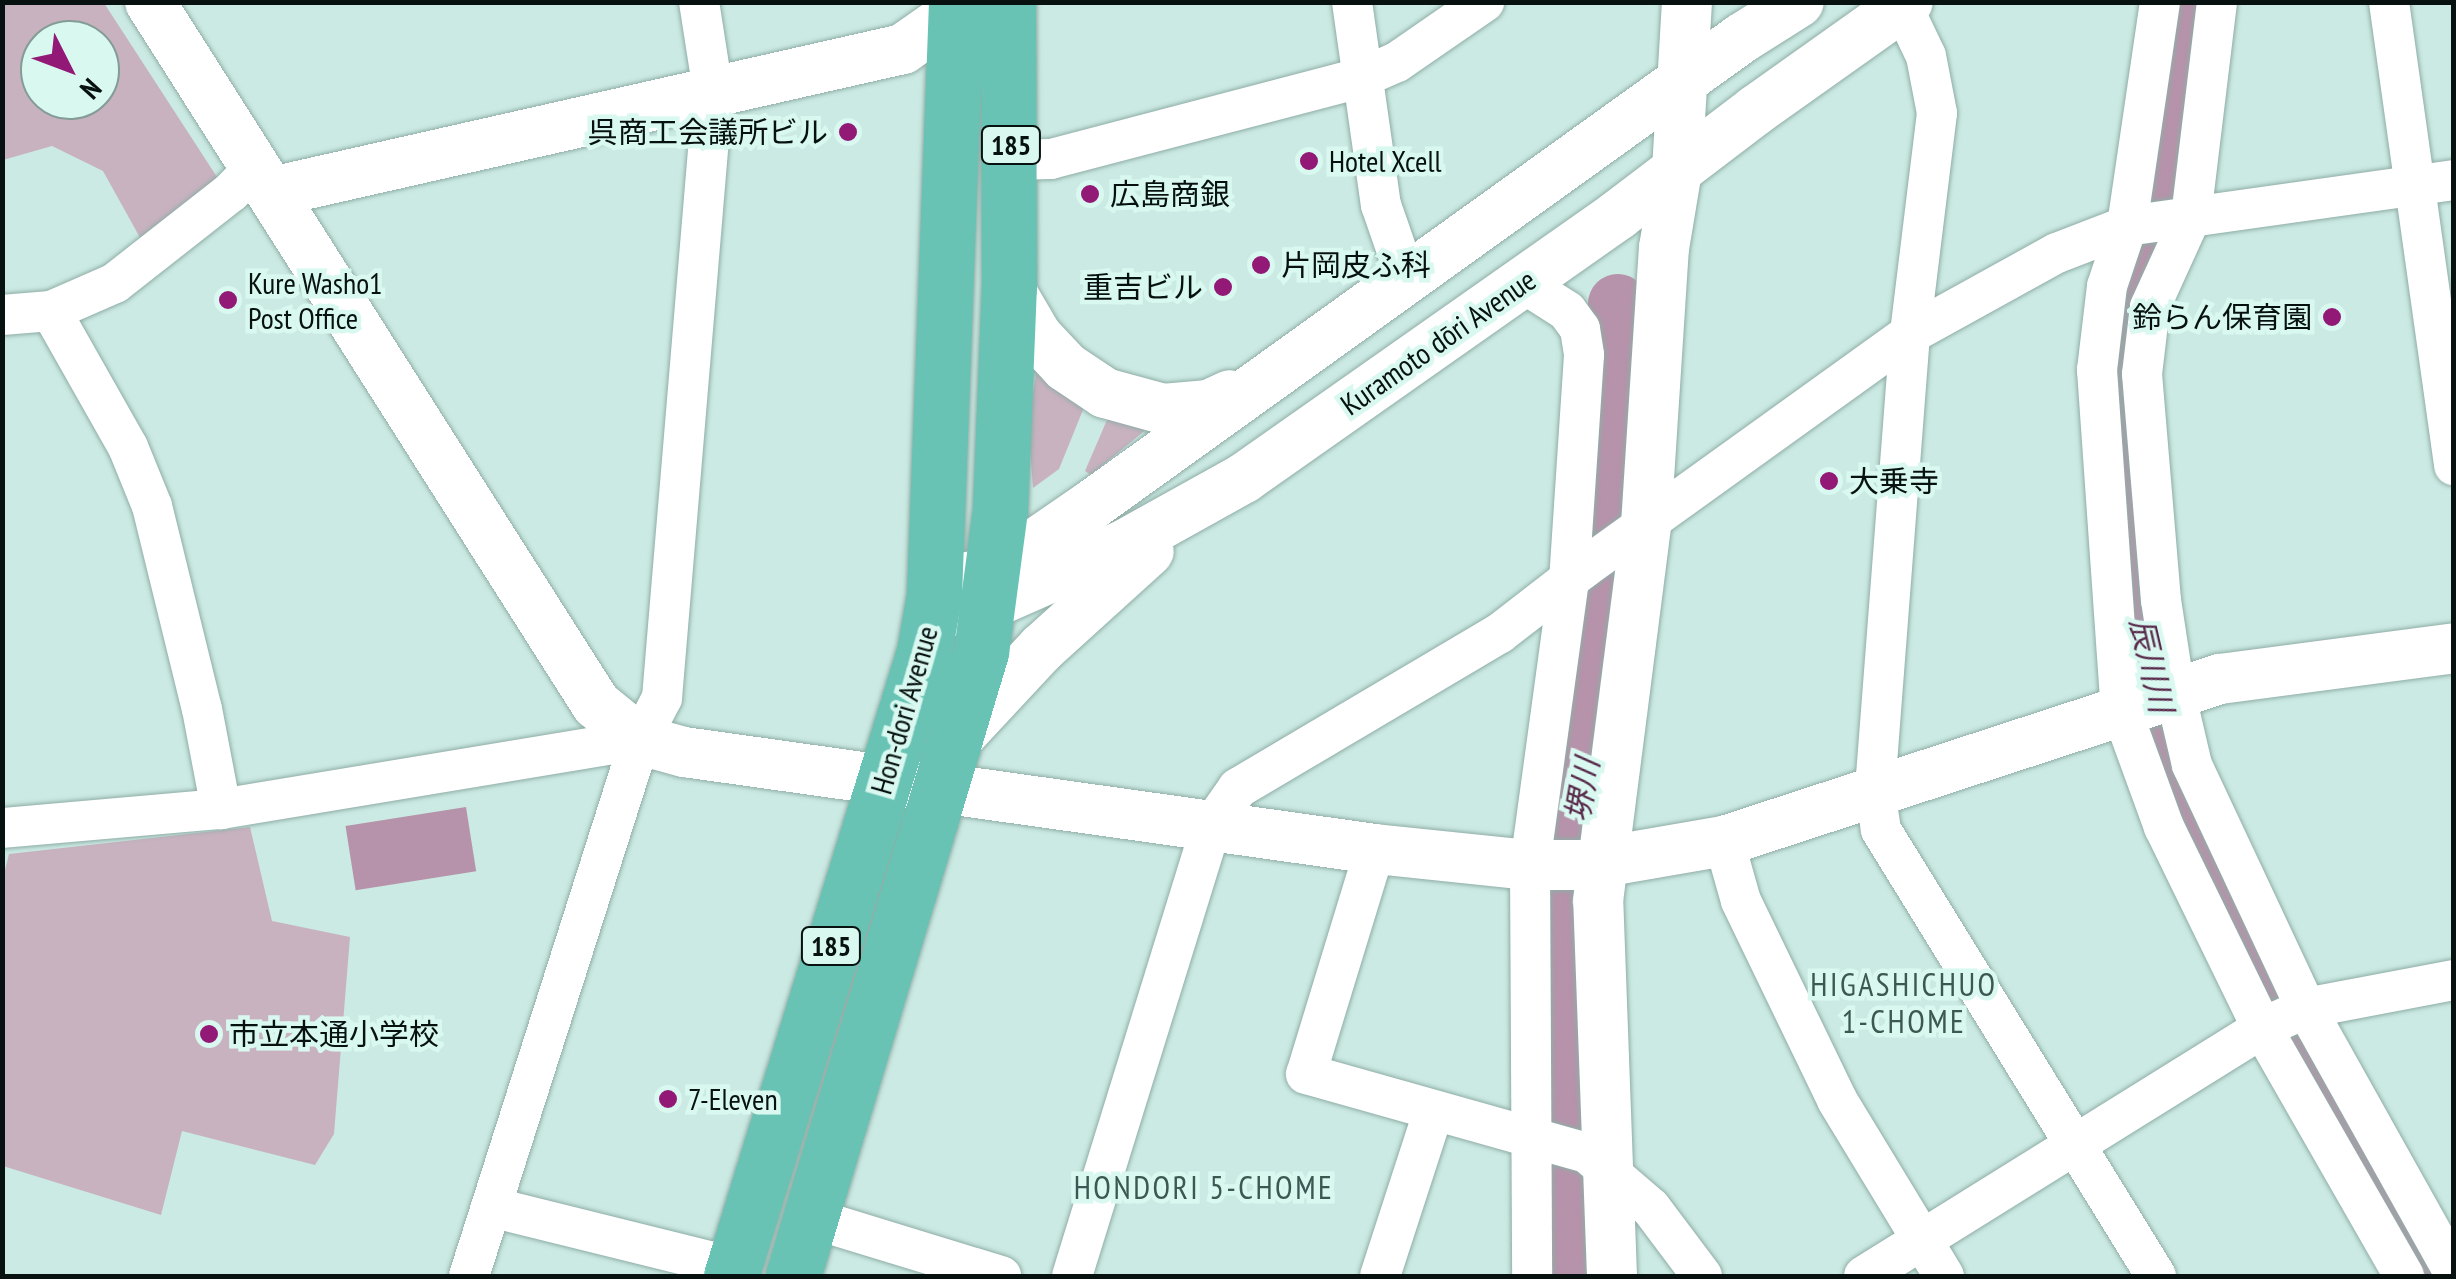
<!DOCTYPE html>
<meta charset="utf-8">
<style>
body{margin:0}
#map{position:relative;width:2456px;height:1279px;overflow:hidden;background:#cbeae3;font-family:"PT Sans Narrow","Noto Sans JP",sans-serif}
div>[style]{position:absolute}
[style*='--x']{left:calc(var(--x)*1px);top:calc(var(--y)*1px);width:calc(var(--w)*1px);rotate:calc(var(--a)*1deg)}
.green>*{inset:0;background:#c8b2c0}
.water>*{inset:0;background:#b693aa;transform-origin:0 0}
.river>*{height:60px;margin:-30px;padding:0 30px;transform-origin:30px;border-radius:30px;background:#b693aa}
.roads{filter:drop-shadow(0 0 2px #8fada6) drop-shadow(0 0 2px #8fada6)}
.minor>*{height:40px;margin:-20px;padding:0 20px;transform-origin:20px;border-radius:20px;background:#fff}
.tertiary>*{height:50px;margin:-25px;padding:0 25px;transform-origin:25px;border-radius:25px;background:#fff}
.trunk>*{height:55px;margin:-27.5px;padding:0 27.5px;transform-origin:27.5px;border-radius:27.5px;background:#68c3b4}
.dots>*{width:28px;height:28px;translate:-50% -50%;box-sizing:border-box;border:5px solid #d8f8f0;border-radius:50%}
span{translate:-50% -50%;white-space:nowrap;text-align:center;line-height:1.15;-webkit-text-stroke:9px #d8f8f0;paint-order:stroke}
.shield-label span{padding:2px 8px;background:#d8f8f0;border:2px solid;border-radius:8px;-webkit-text-stroke-width:0}
.shield-label{font-size:28px;color:#07110f;font-weight:700}
.poi-label{font-size:30px;color:#07110f}
.right{translate:-100% -50%;text-align:right}
.left{translate:0 -50%;text-align:left}
.street-label{font-size:30px;color:#07110f}
.water-label{font-size:32px;color:#58294a;font-style:italic}
.neighbourhood-label{font-size:32px;color:#3d5852;letter-spacing:2.5px}
.frame{position:absolute;inset:0;border:5px solid #07110f;pointer-events:none}
.north{position:absolute;left:20px;top:20px;width:100px;height:100px;box-sizing:border-box;background:#d8f8f0;border:2px solid #849c96;border-radius:50%;rotate:132deg;font-size:28px;font-weight:700;line-height:40px;text-align:center;color:#07110f}
.north::after{content:'';display:block;margin:auto;width:35px;height:45px;background:#921976;clip-path:polygon(50% 0,100% 100%,50% 72%,0 100%)}
</style>
<div id="map">
<div class="green">
<i style="clip-path:polygon(evenodd,3px 3px,104px 3px,217px 177px,143px 243px,103px 171px,52px 146px,3px 160px,3px 3px,40px 40px,100px 40px,100px 100px,40px 100px,40px 40px)"></i>
<i style="clip-path:polygon(1039px 357px,1087px 400px,1059px 469px,1033px 488px,1028px 422px)"></i>
<i style="clip-path:polygon(1113px 406px,1160px 418px,1091px 475px,1085px 471px)"></i>
<i style="clip-path:polygon(250px 827px,272px 921px,350px 937px,334px 1134px,315px 1165px,182px 1131px,161px 1215px,3px 1166px,2px 882px,9px 854px)"></i>
</div>
<div class="water">
<i style="left:466px;top:807px;width:65px;height:122px;rotate:81deg"></i>
</div>
<div class="river">
<i style="--x:2191;--y:2;--w:177;--a:100.4"></i>
<i style="--x:2159;--y:176;--w:132;--a:107.6"></i>
<i style="--x:2119;--y:302;--w:269;--a:87.9"></i>
<i style="--x:2129;--y:571;--w:216;--a:76.6"></i>
<i style="--x:2179;--y:781;--w:221;--a:66"></i>
<i style="--x:2269;--y:983;--w:332;--a:61.8"></i>
<i style="--x:1572;--y:1276;--w:90;--a:-86.2"></i>
<i style="--x:1578;--y:1186;--w:351;--a:-90.8"></i>
<i style="--x:1573;--y:835;--w:136;--a:-79.4"></i>
<i style="--x:1598;--y:701;--w:182;--a:-85.3"></i>
<i style="--x:1613;--y:520;--w:216;--a:-88.7"></i>
</div>
<div class="roads">
<div class="minor">
<i style="--x:1352;--y:2;--w:205;--a:81.9"></i>
<i style="--x:1381;--y:205;--w:79;--a:70.9"></i>
<i style="--x:2160;--y:2;--w:226;--a:98.4"></i>
<i style="--x:2127;--y:226;--w:63;--a:108.4"></i>
<i style="--x:2107;--y:286;--w:85;--a:96.8"></i>
<i style="--x:2097;--y:370;--w:340;--a:86"></i>
<i style="--x:2121;--y:709;--w:126;--a:70"></i>
<i style="--x:2164;--y:827;--w:224;--a:64"></i>
<i style="--x:2262;--y:1028;--w:286;--a:60.2"></i>
<i style="--x:2217;--y:2;--w:217;--a:96.9"></i>
<i style="--x:2191;--y:217;--w:99;--a:114.5"></i>
<i style="--x:2150;--y:307;--w:67;--a:96.8"></i>
<i style="--x:2142;--y:374;--w:227;--a:85.2"></i>
<i style="--x:2161;--y:600;--w:93;--a:81.3"></i>
<i style="--x:2175;--y:692;--w:75;--a:76.9"></i>
<i style="--x:2192;--y:765;--w:268;--a:64.9"></i>
<i style="--x:2306;--y:1008;--w:304;--a:60.8"></i>
<i style="--x:2389;--y:2;--w:468;--a:82"></i>
<i style="--x:1903;--y:8;--w:53;--a:64.4"></i>
<i style="--x:1926;--y:56;--w:58;--a:79.1"></i>
<i style="--x:1937;--y:113;--w:223;--a:97"></i>
<i style="--x:1910;--y:334;--w:457;--a:94.4"></i>
<i style="--x:1875;--y:790;--w:40;--a:81.5"></i>
<i style="--x:1881;--y:830;--w:524;--a:58.34"></i>
<i style="--x:1011;--y:160;--w:40;--a:-1.4"></i>
<i style="--x:1051;--y:159;--w:323;--a:-14.7"></i>
<i style="--x:1363;--y:77;--w:37;--a:-24"></i>
<i style="--x:1397;--y:62;--w:106;--a:-34.6"></i>
<i style="--x:1523;--y:283;--w:52;--a:32.5"></i>
<i style="--x:1567;--y:311;--w:22;--a:54"></i>
<i style="--x:1580;--y:329;--w:26;--a:81"></i>
<i style="--x:1584;--y:355;--w:225;--a:93.8"></i>
<i style="--x:1569;--y:580;--w:288;--a:97.8"></i>
<i style="--x:1530;--y:865;--w:411;--a:89.7"></i>
<i style="--x:51;--y:311;--w:156;--a:60.5"></i>
<i style="--x:128;--y:447;--w:64;--a:67.9"></i>
<i style="--x:152;--y:506;--w:209;--a:76.2"></i>
<i style="--x:202;--y:709;--w:102;--a:79.2"></i>
<i style="--x:2;--y:315;--w:49;--a:-4.7"></i>
<i style="--x:51;--y:311;--w:70;--a:-23.6"></i>
<i style="--x:115;--y:283;--w:147;--a:-38.1"></i>
<i style="--x:231;--y:192;--w:36;--a:-46"></i>
<i style="--x:2;--y:828;--w:220;--a:-5"></i>
<i style="--x:221;--y:809;--w:425;--a:-9.4"></i>
<i style="--x:1724;--y:841;--w:62;--a:74.2"></i>
<i style="--x:1741;--y:901;--w:221;--a:64.2"></i>
<i style="--x:1837;--y:1100;--w:206;--a:58.7"></i>
<i style="--x:1375;--y:849;--w:235;--a:107"></i>
<i style="--x:1306;--y:1074;--w:292;--a:15.7"></i>
<i style="--x:1587;--y:1153;--w:84;--a:40.7"></i>
<i style="--x:1651;--y:1208;--w:85;--a:53.1"></i>
<i style="--x:491;--y:1207;--w:250;--a:13.9"></i>
<i style="--x:811;--y:1218;--w:199;--a:17"></i>
<i style="--x:469;--y:1276;--w:563;--a:-72.31"></i>
<i style="--x:640;--y:740;--w:47;--a:-62.4"></i>
<i style="--x:662;--y:698;--w:609;--a:-85.2"></i>
<i style="--x:713;--y:91;--w:90;--a:-98.9"></i>
<i style="--x:1072;--y:1276;--w:472;--a:-72.8"></i>
<i style="--x:1212;--y:825;--w:45;--a:-54.9"></i>
<i style="--x:1238;--y:788;--w:304;--a:-30.6"></i>
<i style="--x:1500;--y:633;--w:106;--a:-37.7"></i>
<i style="--x:1584;--y:568;--w:401;--a:-35.7"></i>
<i style="--x:1910;--y:334;--w:168;--a:-28.9"></i>
<i style="--x:2057;--y:253;--w:75;--a:-21.1"></i>
<i style="--x:2127;--y:226;--w:330;--a:-8"></i>
<i style="--x:1380;--y:1276;--w:171;--a:-72"></i>
<i style="--x:1864;--y:1276;--w:469;--a:-31.9"></i>
<i style="--x:2262;--y:1028;--w:48;--a:-24.4"></i>
<i style="--x:2306;--y:1008;--w:151;--a:-10.7"></i>
</div>
<div class="tertiary">
<i style="--x:150;--y:2;--w:832;--a:57.57"></i>
<i style="--x:596;--y:704;--w:57;--a:39.3"></i>
<i style="--x:640;--y:740;--w:46;--a:15.3"></i>
<i style="--x:684;--y:752;--w:698;--a:7.99"></i>
<i style="--x:1375;--y:849;--w:156;--a:5.9"></i>
<i style="--x:1530;--y:865;--w:55;--a:0"></i>
<i style="--x:1585;--y:865;--w:141;--a:-9.8"></i>
<i style="--x:1724;--y:841;--w:522;--a:-18.09"></i>
<i style="--x:2220;--y:679;--w:236;--a:-7.5"></i>
<i style="--x:272;--y:192;--w:647;--a:-12.77"></i>
<i style="--x:903;--y:49;--w:82;--a:-35"></i>
<i style="--x:1009;--y:288;--w:56;--a:59.7"></i>
<i style="--x:1037;--y:336;--w:42;--a:46.9"></i>
<i style="--x:1066;--y:367;--w:47;--a:33.7"></i>
<i style="--x:1105;--y:393;--w:60;--a:15.4"></i>
<i style="--x:1163;--y:409;--w:46;--a:-5"></i>
<i style="--x:1209;--y:405;--w:23;--a:-25"></i>
<i style="--x:961;--y:578;--w:34;--a:-10"></i>
<i style="--x:994;--y:572;--w:120;--a:-34.5"></i>
<i style="--x:1093;--y:504;--w:799;--a:-35.68"></i>
<i style="--x:1742;--y:38;--w:67;--a:-32.3"></i>
<i style="--x:952;--y:611;--w:36;--a:-9"></i>
<i style="--x:988;--y:605;--w:146;--a:-23.8"></i>
<i style="--x:1122;--y:546;--w:140;--a:-29.1"></i>
<i style="--x:1244;--y:478;--w:457;--a:-35.1"></i>
<i style="--x:1618;--y:215;--w:173;--a:-37.3"></i>
<i style="--x:1756;--y:110;--w:186;--a:-35.4"></i>
<i style="--x:957;--y:739;--w:125;--a:-47"></i>
<i style="--x:1042;--y:648;--w:144;--a:-42.2"></i>
<i style="--x:1612;--y:1276;--w:375;--a:-92.1"></i>
<i style="--x:1598;--y:901;--w:379;--a:-82.7"></i>
<i style="--x:1646;--y:525;--w:278;--a:-86.3"></i>
<i style="--x:1664;--y:248;--w:79;--a:-80.5"></i>
<i style="--x:1677;--y:170;--w:168;--a:-86.6"></i>
</div>
<div class="trunk">
<i style="--x:731;--y:1276;--w:653;--a:-72.81"></i>
<i style="--x:924;--y:652;--w:57;--a:-79.9"></i>
<i style="--x:934;--y:596;--w:594;--a:-87.88"></i>
<i style="--x:793;--y:1276;--w:652;--a:-73.23"></i>
<i style="--x:981;--y:652;--w:144;--a:-82.4"></i>
<i style="--x:1000;--y:509;--w:221;--a:-87.7"></i>
<i style="--x:1009;--y:288;--w:286;--a:-90.2"></i>
</div>
</div>
<div class="dots">
<i style="left:848px;top:132px;background:#921976"></i>
<i style="left:1309px;top:161px;background:#921976"></i>
<i style="left:1090px;top:194px;background:#921976"></i>
<i style="left:1261px;top:265px;background:#921976"></i>
<i style="left:1223px;top:287px;background:#921976"></i>
<i style="left:228px;top:300px;background:#921976"></i>
<i style="left:2332px;top:317px;background:#921976"></i>
<i style="left:1829px;top:481px;background:#921976"></i>
<i style="left:209px;top:1034px;background:#921976"></i>
<i style="left:668px;top:1099px;background:#921976"></i>
</div>
<div class="shield-label">
<span style="left:1011px;top:145px">185</span>
<span style="left:831px;top:946px">185</span>
</div>
<div class="poi-label">
<span class="right" style="left:828px;top:132px">呉商工会議所ビル</span>
<span class="left" style="left:1329px;top:161px">Hotel Xcell</span>
<span class="left" style="left:1110px;top:194px">広島商銀</span>
<span class="left" style="left:1281px;top:265px">片岡皮ふ科</span>
<span class="left" style="left:248px;top:300px">Kure Washo1<br>Post Office</span>
<span class="right" style="left:1203px;top:287px">重吉ビル</span>
<span class="right" style="left:2312px;top:317px">鈴らん保育園</span>
<span class="left" style="left:1849px;top:481px">大乗寺</span>
<span class="left" style="left:229px;top:1034px">市立本通小学校</span>
<span class="left" style="left:688px;top:1099px">7-Eleven</span>
</div>
<div class="street-label">
<span style="left:1438px;top:342px;rotate:-35deg">Kuramoto dōri Avenue</span>
<span style="left:904px;top:710px;rotate:-74deg">Hon-dori Avenue</span>
</div>
<div class="water-label">
<span style="left:2152px;top:665px;rotate:77deg">辰川川</span>
<span style="left:1582px;top:790px;rotate:-80deg">堺川</span>
</div>
<div class="neighbourhood-label">
<span style="left:1904px;top:1003px">HIGASHICHUO<br>1-CHOME</span>
<span style="left:1204px;top:1187px">HONDORI 5-CHOME</span>
</div>
<div class="frame"></div>
<div class="north">N</div>
</div>
